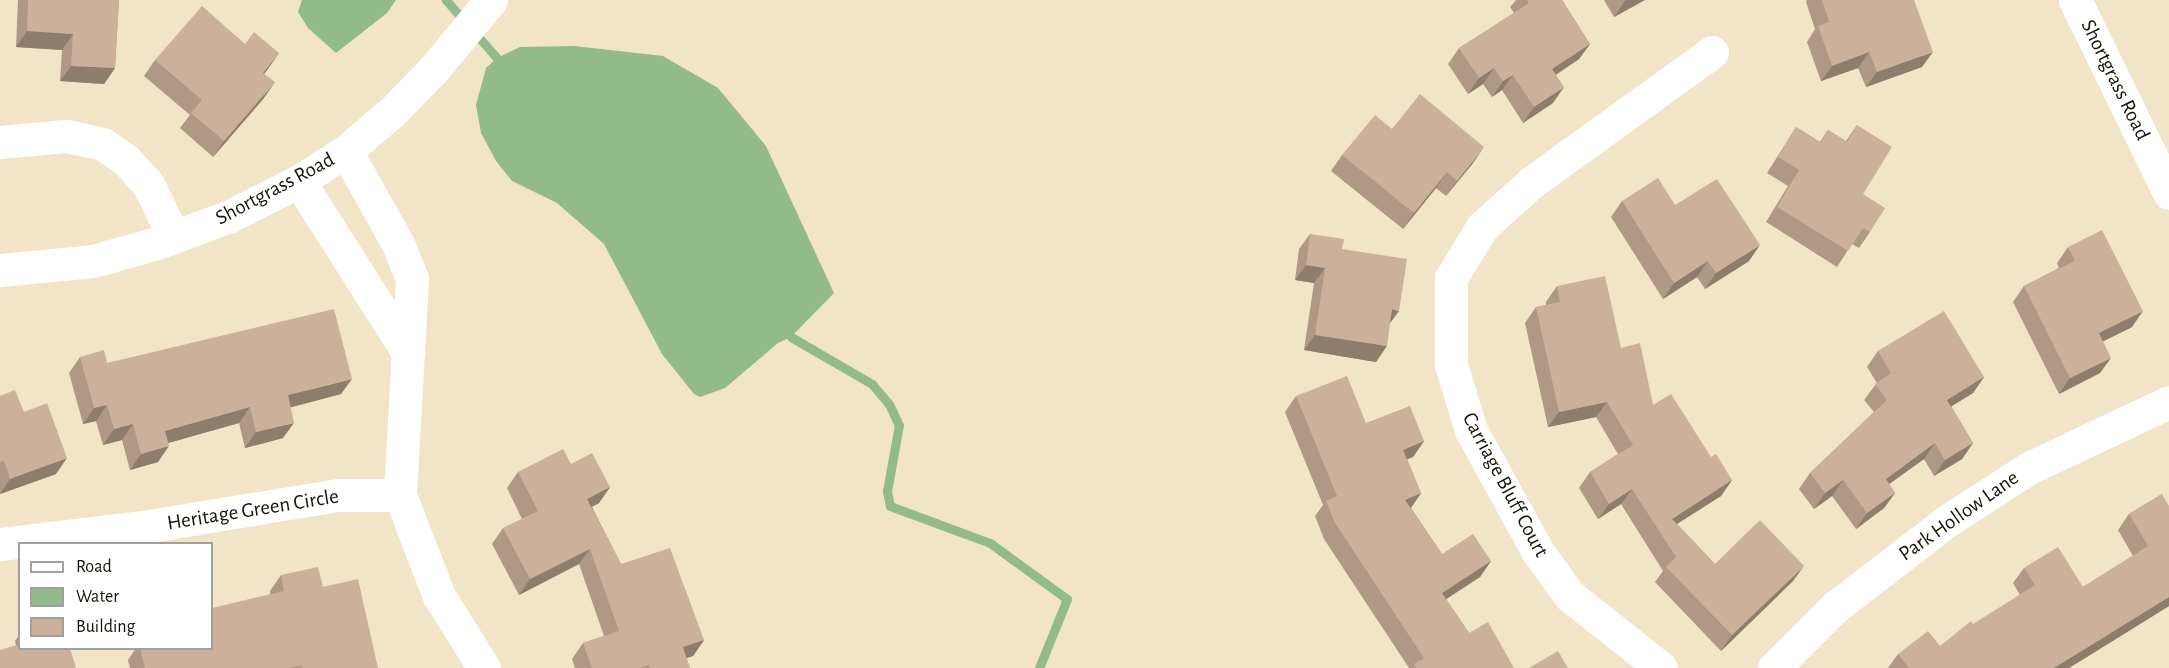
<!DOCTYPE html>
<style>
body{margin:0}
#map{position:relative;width:2169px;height:668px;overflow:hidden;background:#f1e4c7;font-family:"Alegreya Sans",sans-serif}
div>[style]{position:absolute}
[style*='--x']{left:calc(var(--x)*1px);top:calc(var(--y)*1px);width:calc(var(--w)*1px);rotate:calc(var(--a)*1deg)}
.water>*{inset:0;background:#92ba8d}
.stream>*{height:9px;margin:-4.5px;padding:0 4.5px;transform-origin:4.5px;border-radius:4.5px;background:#92ba8d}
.minor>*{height:33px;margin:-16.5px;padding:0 16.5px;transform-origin:16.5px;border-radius:16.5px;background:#fff}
.wall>*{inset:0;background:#af9886}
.shaded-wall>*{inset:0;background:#8e7c6d}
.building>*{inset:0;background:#cbb19c}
span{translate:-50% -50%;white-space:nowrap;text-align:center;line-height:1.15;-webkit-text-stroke:6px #fff;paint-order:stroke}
.street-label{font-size:21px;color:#171208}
.legend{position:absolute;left:18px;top:542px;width:195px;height:108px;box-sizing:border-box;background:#fff;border:2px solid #a2a09c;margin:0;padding:8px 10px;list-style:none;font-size:18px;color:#171208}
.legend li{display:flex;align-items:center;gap:12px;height:30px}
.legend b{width:30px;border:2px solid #a2a09c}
</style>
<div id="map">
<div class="water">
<i style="clip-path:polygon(302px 0,396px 0,387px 13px,336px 53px,308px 28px,298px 12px)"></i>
<i style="clip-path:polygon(574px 46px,663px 56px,718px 88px,766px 146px,834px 293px,791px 337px,778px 343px,725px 388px,700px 397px,694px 394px,662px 354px,604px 244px,557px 203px,512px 181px,496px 161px,481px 133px,476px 105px,486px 68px,497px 58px,520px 47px)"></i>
</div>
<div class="stream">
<i style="--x:446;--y:0;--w:77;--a:48.7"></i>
<i style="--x:791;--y:337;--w:94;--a:30.1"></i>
<i style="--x:872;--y:384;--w:26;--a:50"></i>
<i style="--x:889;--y:404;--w:23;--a:65"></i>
<i style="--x:899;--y:425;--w:67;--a:100.3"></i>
<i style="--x:887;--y:491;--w:15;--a:79"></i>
<i style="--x:890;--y:506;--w:107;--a:20.3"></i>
<i style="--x:990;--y:543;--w:95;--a:36"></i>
<i style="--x:1067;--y:599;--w:74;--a:112.1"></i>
</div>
<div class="minor">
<i style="--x:2075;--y:0;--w:215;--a:64"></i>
<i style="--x:0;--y:142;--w:66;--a:-5.2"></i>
<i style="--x:66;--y:136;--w:38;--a:12"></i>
<i style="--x:103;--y:144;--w:29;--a:35"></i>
<i style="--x:127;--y:161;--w:31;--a:48"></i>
<i style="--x:148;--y:184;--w:59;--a:63.9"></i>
<i style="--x:346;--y:151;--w:107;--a:60.8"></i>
<i style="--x:398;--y:244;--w:38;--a:68"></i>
<i style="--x:412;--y:279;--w:216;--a:93.2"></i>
<i style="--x:400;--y:495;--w:108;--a:68.9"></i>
<i style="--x:439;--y:596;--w:85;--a:58"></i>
<i style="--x:299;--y:181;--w:204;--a:57.6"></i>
<i style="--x:0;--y:270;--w:93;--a:-5.5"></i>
<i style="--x:93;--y:261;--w:66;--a:-15.7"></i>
<i style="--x:157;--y:243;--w:78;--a:-20.3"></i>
<i style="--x:230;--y:216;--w:77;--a:-26.9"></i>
<i style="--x:299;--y:181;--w:56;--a:-32.6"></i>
<i style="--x:346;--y:151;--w:62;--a:-40.4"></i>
<i style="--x:393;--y:111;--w:57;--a:-45.7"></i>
<i style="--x:433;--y:70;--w:91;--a:-50.4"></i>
<i style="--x:0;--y:544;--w:144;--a:-6.8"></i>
<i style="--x:143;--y:527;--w:199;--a:-9.3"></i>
<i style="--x:339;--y:495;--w:61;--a:0"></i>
<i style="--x:1661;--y:668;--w:116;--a:-141.6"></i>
<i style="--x:1570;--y:596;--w:54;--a:-126"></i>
<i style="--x:1538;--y:552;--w:139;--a:-118.8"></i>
<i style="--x:1471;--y:430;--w:68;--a:-107.1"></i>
<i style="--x:1451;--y:365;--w:87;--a:-90"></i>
<i style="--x:1451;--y:278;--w:60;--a:-58.7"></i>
<i style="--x:1482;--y:227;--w:67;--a:-42"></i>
<i style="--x:1532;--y:182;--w:222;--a:-35.8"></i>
<i style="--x:1774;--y:668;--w:85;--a:-45"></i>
<i style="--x:1834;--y:608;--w:143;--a:-37.6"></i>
<i style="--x:1947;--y:521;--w:98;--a:-32.9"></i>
<i style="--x:2029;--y:468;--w:155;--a:-25.2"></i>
</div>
<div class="wall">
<i style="clip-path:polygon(18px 0,119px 0,115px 68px,104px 84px,60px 81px,62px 50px,16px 47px)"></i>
<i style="clip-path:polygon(1516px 0,1562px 0,1590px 44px,1579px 59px,1556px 75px,1553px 103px,1523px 123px,1502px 90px,1492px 97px,1483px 84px,1468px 94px,1448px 64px,1459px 48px,1514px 13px,1510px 7px)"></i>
<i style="clip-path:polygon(1604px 0,1645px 0,1614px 17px)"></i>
<i style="clip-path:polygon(1807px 0,1914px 0,1922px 67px,1866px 87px,1858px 68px,1821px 81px,1807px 42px,1815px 29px,1806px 2px)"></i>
<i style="clip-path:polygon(245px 44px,279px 53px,264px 74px,264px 98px,213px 157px,180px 128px,190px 115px,144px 76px,155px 60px)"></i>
<i style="clip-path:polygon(1857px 125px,1863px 194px,1870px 232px,1859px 248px,1852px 244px,1837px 267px,1766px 222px,1788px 186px,1767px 173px,1786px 143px,1796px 127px,1820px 142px,1828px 130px,1846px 141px)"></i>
<i style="clip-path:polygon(1392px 129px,1473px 163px,1446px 196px,1436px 188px,1403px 229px,1331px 171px,1342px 155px)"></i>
<i style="clip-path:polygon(1622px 201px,1675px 205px,1749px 261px,1705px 289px,1697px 277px,1663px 299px,1611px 217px)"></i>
<i style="clip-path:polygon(1310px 234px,1342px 249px,1390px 323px,1376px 362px,1304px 350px,1314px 283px,1295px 280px,1299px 249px)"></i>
<i style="clip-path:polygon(2068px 247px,2132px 327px,2103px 341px,2100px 373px,2059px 394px,2013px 302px,2024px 286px,2059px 268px,2057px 263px)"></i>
<i style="clip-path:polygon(1557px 286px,1621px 348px,1653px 405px,1711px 457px,1732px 480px,1721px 496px,1677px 524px,1715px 564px,1793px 581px,1721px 651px,1655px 582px,1663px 571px,1621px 504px,1598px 519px,1579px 488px,1590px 472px,1618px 454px,1596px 417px,1548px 427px,1525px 323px,1536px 307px,1546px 305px,1546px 302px)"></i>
<i style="clip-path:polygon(1878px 351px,1984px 377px,1973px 393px,1951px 406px,1973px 443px,1962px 459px,1934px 476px,1924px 459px,1889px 484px,1895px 493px,1884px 508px,1856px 529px,1832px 496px,1814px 509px,1799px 489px,1810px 473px,1874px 412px,1864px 400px,1877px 383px,1867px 367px)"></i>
<i style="clip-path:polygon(80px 357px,107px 363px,341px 394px,291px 407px,283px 438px,245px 448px,239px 423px,168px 443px,158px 462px,130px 470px,122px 440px,103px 445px,96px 421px,83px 424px,69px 373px)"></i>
<i style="clip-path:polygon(0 396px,24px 412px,56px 474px,0 494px)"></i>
<i style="clip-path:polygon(1296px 396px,1366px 423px,1424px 441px,1413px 457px,1407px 459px,1421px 493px,1411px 508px,1442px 554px,1491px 561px,1480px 577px,1446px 599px,1469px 633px,1514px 668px,1409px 668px,1324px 539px,1315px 516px,1323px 505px,1285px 412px)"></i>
<i style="clip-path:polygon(571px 464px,610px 487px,599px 503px,592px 507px,621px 564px,704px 640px,693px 656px,686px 658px,690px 668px,575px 668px,572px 659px,583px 643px,604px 636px,579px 564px,519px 595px,492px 544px,503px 528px,522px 519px,507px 488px,518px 472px)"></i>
<i style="clip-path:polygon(2162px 494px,2169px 606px,2069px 668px,1888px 668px,1898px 654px,1940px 646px,2020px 595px,2013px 583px,2024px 568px,2083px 587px,2133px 556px,2118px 530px,2129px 514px)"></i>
<i style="clip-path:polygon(281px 575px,323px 587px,378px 668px,130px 668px,128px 660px,136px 648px,212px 648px,270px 594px,270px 591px)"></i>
<i style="clip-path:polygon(20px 634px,20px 648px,16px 645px,15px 641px)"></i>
</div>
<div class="shaded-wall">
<i style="clip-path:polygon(1627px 0,1645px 0,1614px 17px,1625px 1px)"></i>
<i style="clip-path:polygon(27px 31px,73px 34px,62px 50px,16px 47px)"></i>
<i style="clip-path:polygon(1590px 44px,1579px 59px,1541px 84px,1552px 69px)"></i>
<i style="clip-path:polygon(1869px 52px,1858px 68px,1821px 81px,1832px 66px)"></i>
<i style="clip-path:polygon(1933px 52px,1922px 67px,1866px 87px,1877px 72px)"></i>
<i style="clip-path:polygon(279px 53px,268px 69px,252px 88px,263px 73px)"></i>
<i style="clip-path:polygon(71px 66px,115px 68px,104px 84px,60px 81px)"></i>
<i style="clip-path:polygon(1494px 68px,1483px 84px,1468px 94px,1479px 78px)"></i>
<i style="clip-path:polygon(1513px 75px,1502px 90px,1492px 97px,1503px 81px)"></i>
<i style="clip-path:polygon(275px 82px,264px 98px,213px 157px,224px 141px)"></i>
<i style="clip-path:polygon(1564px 87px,1553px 103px,1523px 123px,1534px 107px)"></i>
<i style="clip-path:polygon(1484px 147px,1473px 163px,1446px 196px,1457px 181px)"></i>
<i style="clip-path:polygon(1447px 172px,1436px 188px,1403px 229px,1414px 213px)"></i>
<i style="clip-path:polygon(1760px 245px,1749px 261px,1705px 289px,1716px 273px)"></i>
<i style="clip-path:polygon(1708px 261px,1697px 277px,1663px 299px,1674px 283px)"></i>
<i style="clip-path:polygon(1306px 265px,1325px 268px,1314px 283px,1295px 280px)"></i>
<i style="clip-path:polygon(1392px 309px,1399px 311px,1388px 326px)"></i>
<i style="clip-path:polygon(2143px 311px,2132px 327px,2088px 349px,2099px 333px)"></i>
<i style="clip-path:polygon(1315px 335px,1387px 346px,1376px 362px,1304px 350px)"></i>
<i style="clip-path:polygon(2111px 358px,2100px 373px,2059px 394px,2070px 378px)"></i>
<i style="clip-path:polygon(1984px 377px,1973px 393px,1936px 416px,1947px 400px)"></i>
<i style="clip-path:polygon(352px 379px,341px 394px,277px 411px,288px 395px)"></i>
<i style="clip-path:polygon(1607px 402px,1596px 417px,1548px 427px,1559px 412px)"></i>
<i style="clip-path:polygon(107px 405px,96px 421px,83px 424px,94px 408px)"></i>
<i style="clip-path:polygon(250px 407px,239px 423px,154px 447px,165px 431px)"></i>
<i style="clip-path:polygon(294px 423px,283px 438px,245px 448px,256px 432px)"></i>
<i style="clip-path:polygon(133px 424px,122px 440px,103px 445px,114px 429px)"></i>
<i style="clip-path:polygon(1424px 441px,1413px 457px,1392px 465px,1403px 450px)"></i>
<i style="clip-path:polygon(1935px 443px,1924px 459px,1875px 494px,1886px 479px)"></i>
<i style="clip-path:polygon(1973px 443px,1962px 459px,1934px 476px,1945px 460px)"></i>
<i style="clip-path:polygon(169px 446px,158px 462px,130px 470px,141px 454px)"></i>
<i style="clip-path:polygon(67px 458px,56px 474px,0 494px,10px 479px)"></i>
<i style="clip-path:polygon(1732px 480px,1721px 496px,1661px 534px,1672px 519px)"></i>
<i style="clip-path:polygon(1843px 480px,1832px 496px,1814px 509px,1825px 493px)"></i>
<i style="clip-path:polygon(610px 487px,599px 503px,576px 515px,587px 499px)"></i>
<i style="clip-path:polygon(1632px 489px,1621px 504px,1598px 519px,1609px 504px)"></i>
<i style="clip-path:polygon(1421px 493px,1410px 509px,1405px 500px)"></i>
<i style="clip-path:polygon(1895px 493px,1884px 508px,1856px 529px,1867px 513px)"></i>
<i style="clip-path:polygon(590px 549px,579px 564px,519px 595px,530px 579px)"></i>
<i style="clip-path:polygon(1491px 561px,1480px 577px,1431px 609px,1442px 593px)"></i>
<i style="clip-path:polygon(1804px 566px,1793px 581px,1721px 651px,1732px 635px)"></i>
<i style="clip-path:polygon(2169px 597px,2169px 606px,2069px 668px,2054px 668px)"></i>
<i style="clip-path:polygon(704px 640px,693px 656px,672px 663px,683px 647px)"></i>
</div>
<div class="building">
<i style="clip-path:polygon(28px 0,119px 0,115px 68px,71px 66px,73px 34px,27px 31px)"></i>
<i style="clip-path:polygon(1527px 0,1562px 0,1590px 44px,1552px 69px,1564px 87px,1534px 107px,1513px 75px,1503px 81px,1494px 68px,1479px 78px,1459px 48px,1529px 3px)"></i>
<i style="clip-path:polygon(1822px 0,1914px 0,1933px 52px,1877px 72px,1869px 52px,1832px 66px,1818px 26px,1829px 22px)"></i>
<i style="clip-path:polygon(202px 6px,245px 44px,254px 32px,279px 53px,263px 73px,275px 82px,224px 141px,191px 113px,202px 100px,155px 60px)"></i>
<i style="clip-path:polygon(1420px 94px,1484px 147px,1457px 181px,1447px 172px,1414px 213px,1342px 155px,1375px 115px,1392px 129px)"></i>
<i style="clip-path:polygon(1857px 125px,1892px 147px,1863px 194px,1885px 208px,1870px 232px,1863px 228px,1848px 251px,1777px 207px,1799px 170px,1778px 157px,1796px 127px,1821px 143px,1828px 130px,1847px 142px)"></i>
<i style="clip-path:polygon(1658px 178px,1675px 205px,1717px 179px,1760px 245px,1716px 273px,1708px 261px,1674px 283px,1622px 201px)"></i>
<i style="clip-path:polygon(2102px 230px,2143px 311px,2099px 333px,2111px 358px,2070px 378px,2024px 286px,2075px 261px,2068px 247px)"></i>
<i style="clip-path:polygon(1310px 234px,1344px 239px,1342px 249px,1407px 259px,1399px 311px,1392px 309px,1387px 346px,1315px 335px,1325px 268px,1306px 265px)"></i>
<i style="clip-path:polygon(1605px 276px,1621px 348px,1640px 343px,1653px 405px,1671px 394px,1711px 457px,1716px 454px,1732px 480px,1672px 519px,1715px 564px,1760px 520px,1804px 566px,1732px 635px,1666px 567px,1676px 557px,1632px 489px,1609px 504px,1590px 472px,1633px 445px,1607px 402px,1559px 412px,1536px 307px,1560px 302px,1557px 286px)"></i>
<i style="clip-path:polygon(334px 309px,352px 379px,288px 395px,294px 423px,256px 432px,250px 407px,165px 431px,169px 446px,141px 454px,133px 424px,114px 429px,107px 405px,94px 408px,80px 357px,104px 350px,107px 363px)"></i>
<i style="clip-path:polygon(1944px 311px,1984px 377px,1947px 400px,1973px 443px,1945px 460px,1935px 443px,1886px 479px,1895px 493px,1867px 513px,1843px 480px,1825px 493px,1810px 473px,1887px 400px,1875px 384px,1891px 373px,1878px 351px)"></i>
<i style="clip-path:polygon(1347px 376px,1366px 423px,1410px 406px,1424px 441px,1403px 450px,1421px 493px,1405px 500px,1442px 554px,1473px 534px,1491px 561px,1442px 593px,1469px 633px,1488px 622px,1514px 668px,1416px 668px,1414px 664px,1424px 658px,1335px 523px,1326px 501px,1337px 496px,1296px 396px)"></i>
<i style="clip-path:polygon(15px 390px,24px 412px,47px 403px,67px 458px,10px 479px,4px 460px,0 462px,0 396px)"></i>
<i style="clip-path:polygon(563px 449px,571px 464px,592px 453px,610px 487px,587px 499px,621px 564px,670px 548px,704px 640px,683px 647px,690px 668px,650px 668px,649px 665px,639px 668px,592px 668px,583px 643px,619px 631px,590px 549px,530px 579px,503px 528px,538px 511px,518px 472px)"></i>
<i style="clip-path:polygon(2162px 494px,2169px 506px,2169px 597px,2054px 668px,1909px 668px,1898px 654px,1928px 631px,1940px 646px,1971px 621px,1973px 624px,2035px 585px,2024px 568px,2058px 547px,2083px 587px,2148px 546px,2129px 514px)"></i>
<i style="clip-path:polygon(318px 567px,323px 587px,358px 579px,378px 668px,302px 668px,301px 665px,289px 668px,145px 668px,140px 648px,212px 648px,212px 608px,284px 591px,281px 575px)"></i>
<i style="clip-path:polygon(20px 644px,20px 648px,70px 648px,76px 668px,0 668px,0 650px)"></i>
<i style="clip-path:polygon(1558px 651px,1568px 668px,1529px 668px)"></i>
</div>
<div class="street-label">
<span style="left:2115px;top:80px;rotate:64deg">Shortgrass Road</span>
<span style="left:275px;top:189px;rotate:-28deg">Shortgrass Road</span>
<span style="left:1505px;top:485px;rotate:62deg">Carriage Bluff Court</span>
<span style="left:253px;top:510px;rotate:-9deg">Heritage Green Circle</span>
<span style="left:1959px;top:516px;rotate:-35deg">Park Hollow Lane</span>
</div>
<ul class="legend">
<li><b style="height:8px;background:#fff"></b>Road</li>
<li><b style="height:16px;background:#92ba8d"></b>Water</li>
<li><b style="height:16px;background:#cbb19c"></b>Building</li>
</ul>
</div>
